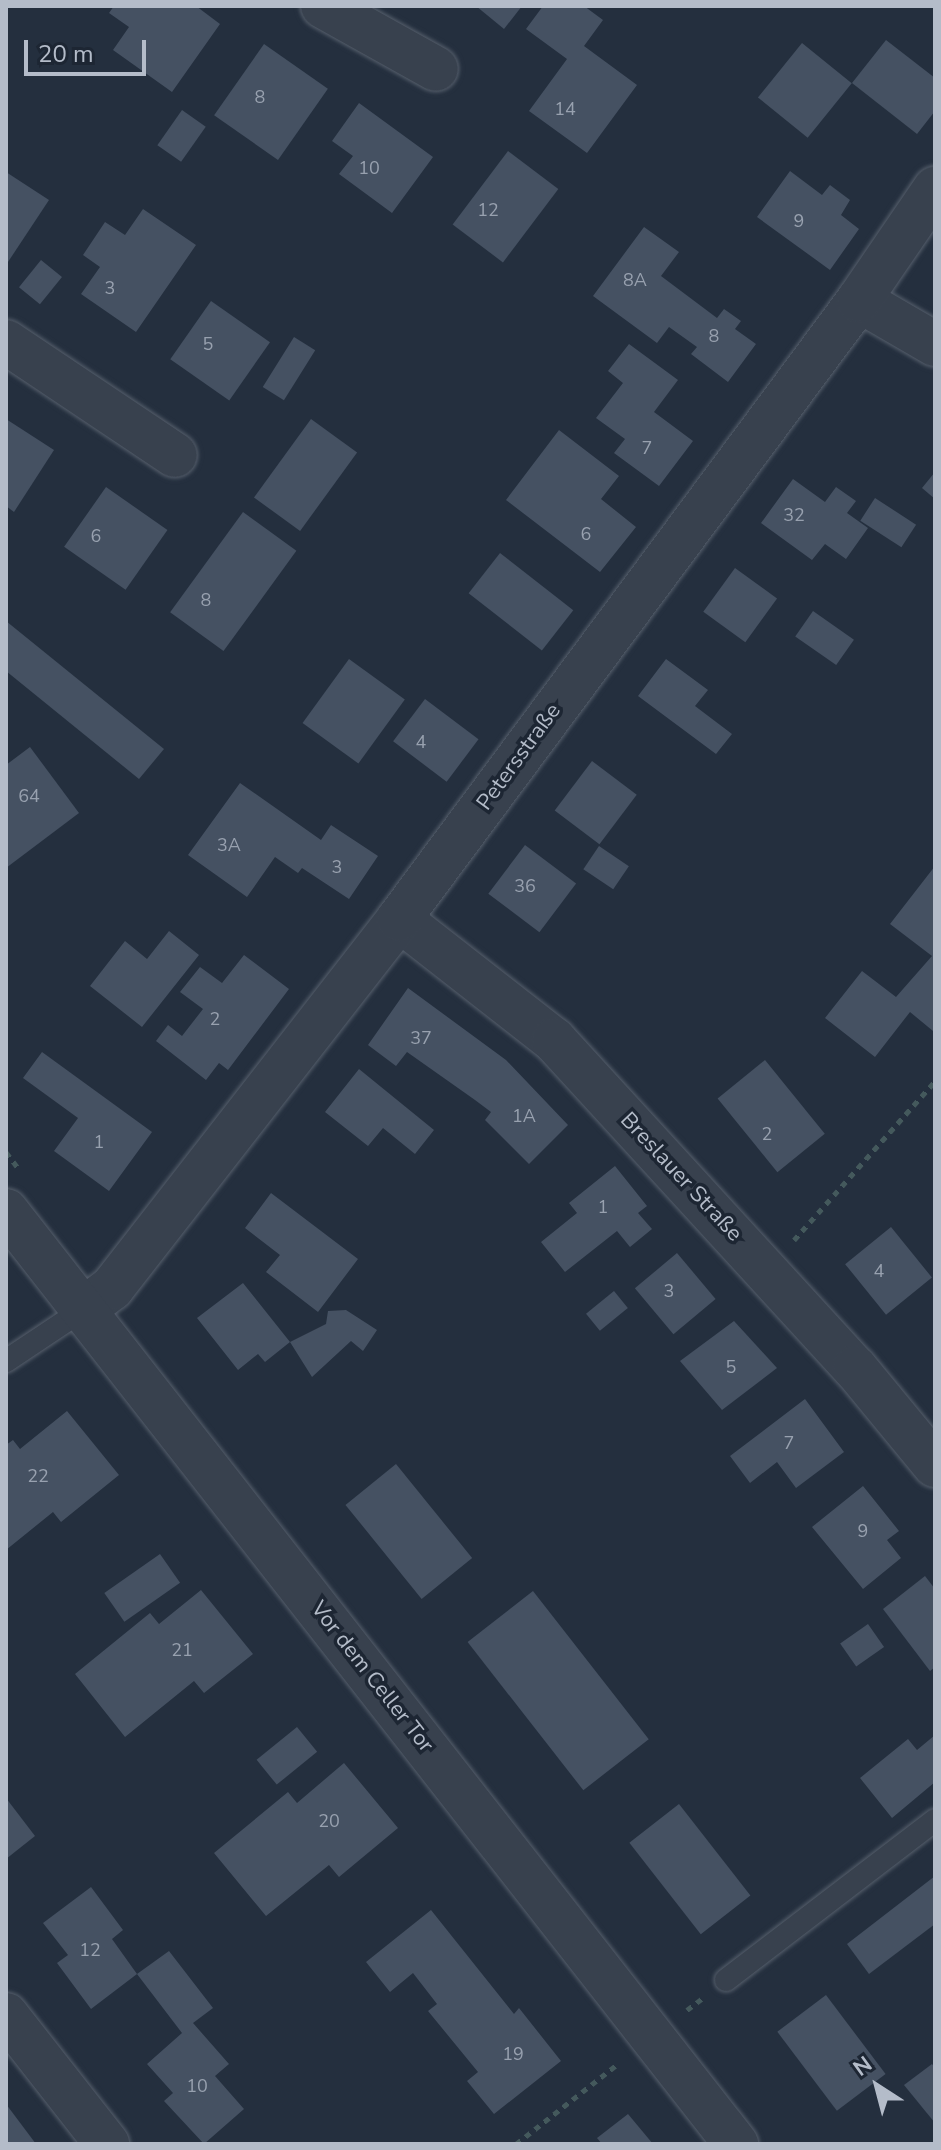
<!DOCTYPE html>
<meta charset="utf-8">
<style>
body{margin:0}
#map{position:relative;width:941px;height:2150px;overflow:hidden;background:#242f3e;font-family:"Nunito Sans",sans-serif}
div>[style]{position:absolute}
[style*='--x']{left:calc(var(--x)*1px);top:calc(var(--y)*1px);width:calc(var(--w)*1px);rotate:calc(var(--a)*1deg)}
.building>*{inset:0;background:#455162;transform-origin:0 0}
.path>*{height:5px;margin-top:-2.5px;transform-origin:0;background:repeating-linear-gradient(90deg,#44595c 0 6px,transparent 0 12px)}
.roads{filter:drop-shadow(0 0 2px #565f6c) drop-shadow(0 0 2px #565f6c)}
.service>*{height:22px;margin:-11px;padding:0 11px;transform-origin:11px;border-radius:11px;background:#38414e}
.minor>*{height:44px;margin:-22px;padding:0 22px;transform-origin:22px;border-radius:22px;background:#38414e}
.tertiary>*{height:44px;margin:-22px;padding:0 22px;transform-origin:22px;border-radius:22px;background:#38414e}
span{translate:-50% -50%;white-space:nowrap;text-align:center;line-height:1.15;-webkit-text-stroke:7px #1d2633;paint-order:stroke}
.number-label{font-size:18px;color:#98a1af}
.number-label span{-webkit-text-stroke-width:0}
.street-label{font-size:22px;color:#b4bcc9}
.frame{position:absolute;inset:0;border:8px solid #b4bcc9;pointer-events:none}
.north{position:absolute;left:837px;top:2046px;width:80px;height:80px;-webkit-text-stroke:6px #1d2633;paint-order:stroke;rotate:324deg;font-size:22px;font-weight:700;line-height:32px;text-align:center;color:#b4bcc9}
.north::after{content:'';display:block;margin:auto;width:28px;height:36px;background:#b4bcc9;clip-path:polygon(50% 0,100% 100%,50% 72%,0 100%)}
.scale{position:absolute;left:24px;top:40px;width:122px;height:36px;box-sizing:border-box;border:4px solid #b4bcc9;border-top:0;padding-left:10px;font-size:24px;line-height:28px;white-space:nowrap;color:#b4bcc9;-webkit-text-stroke:6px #1d2633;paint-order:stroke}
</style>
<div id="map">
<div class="building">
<i style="clip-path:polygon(114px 6px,196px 6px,220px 24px,172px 92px,113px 50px,129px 27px,109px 13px)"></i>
<i style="clip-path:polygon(476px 6px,522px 6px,504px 29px)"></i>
<i style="clip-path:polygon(543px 6px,584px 6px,603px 20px,584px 46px,637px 85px,587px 153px,529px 111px,567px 59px,526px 29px)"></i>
<i style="clip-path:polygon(886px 40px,935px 78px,935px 111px,917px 134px,852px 83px)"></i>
<i style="left:802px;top:43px;width:64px;height:70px;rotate:39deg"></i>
<i style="left:264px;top:44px;width:78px;height:87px;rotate:35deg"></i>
<i style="clip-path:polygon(359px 103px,433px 157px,392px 213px,339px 174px,353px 156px,332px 141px)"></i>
<i style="left:182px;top:110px;width:29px;height:43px;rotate:35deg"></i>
<i style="left:508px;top:151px;width:63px;height:92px;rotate:37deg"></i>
<i style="clip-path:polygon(790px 171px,822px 195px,830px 185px,850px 200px,841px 215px,859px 229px,830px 270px,757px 217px)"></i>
<i style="clip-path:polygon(6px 172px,49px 200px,6px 265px)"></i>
<i style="clip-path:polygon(143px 209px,196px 245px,136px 332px,81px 294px,100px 267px,83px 255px,105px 222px,125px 235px)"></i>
<i style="clip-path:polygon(644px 227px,679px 252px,661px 276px,717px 318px,724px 309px,741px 321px,735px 329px,756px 344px,728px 382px,691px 354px,697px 347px,669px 327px,657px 343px,593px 296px)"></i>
<i style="left:41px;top:260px;width:27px;height:35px;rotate:39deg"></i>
<i style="left:211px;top:301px;width:72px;height:71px;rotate:35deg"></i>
<i style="left:294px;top:337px;width:25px;height:59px;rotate:32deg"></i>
<i style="clip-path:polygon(629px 344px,678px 380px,654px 412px,693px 441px,659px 486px,614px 453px,625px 439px,596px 418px,623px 383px,608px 371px)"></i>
<i style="clip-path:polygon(6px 419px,54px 450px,14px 512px,6px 506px)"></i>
<i style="left:311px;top:419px;width:57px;height:97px;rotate:36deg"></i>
<i style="clip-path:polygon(559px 430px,619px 476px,601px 499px,636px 527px,600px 572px,506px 500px)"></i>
<i style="clip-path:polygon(935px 472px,935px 499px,922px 488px)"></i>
<i style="clip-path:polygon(793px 479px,825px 502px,836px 487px,856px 501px,847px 513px,868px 528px,846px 559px,825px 544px,812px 560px,761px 523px)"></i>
<i style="left:106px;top:487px;width:75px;height:73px;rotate:35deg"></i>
<i style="left:875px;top:498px;width:49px;height:27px;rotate:33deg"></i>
<i style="left:243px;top:512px;width:66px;height:124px;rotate:36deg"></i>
<i style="left:500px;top:553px;width:93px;height:51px;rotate:38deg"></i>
<i style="left:735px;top:568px;width:52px;height:54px;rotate:36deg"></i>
<i style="left:813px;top:611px;width:50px;height:31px;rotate:35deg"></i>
<i style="clip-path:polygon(6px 621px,164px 749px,139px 779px,6px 671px)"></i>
<i style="left:349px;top:659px;width:69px;height:79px;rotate:36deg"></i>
<i style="clip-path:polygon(666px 659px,708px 690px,695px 706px,732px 734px,716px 754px,638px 696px)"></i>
<i style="left:425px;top:699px;width:67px;height:53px;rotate:37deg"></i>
<i style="clip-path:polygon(30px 747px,79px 813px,6px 868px,6px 765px)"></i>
<i style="left:592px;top:761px;width:56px;height:62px;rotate:37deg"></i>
<i style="clip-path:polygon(240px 783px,321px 840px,331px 825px,378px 856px,349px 899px,302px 868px,298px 873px,275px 857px,247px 897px,188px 855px)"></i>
<i style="left:525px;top:845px;width:64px;height:61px;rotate:37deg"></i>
<i style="left:599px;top:846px;width:36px;height:28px;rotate:34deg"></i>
<i style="clip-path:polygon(935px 866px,935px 1028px,933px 1031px,910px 1012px,875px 1057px,825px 1018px,862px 971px,896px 997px,932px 956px,890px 924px)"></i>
<i style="clip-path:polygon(169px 931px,199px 955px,142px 1027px,90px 986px,125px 941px,147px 959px)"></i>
<i style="clip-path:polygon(244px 955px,289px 989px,228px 1070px,219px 1063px,206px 1080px,156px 1041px,168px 1025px,182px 1036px,203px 1009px,180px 992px,200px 967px,222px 983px)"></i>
<i style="clip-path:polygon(408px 988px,506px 1060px,568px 1125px,529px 1164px,485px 1120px,491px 1112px,475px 1100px,407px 1052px,396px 1066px,368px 1045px)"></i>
<i style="clip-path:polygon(42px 1052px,152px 1132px,109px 1191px,54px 1151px,78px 1118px,23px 1078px)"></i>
<i style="left:765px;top:1060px;width:95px;height:61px;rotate:51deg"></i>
<i style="clip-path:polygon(359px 1069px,434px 1130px,415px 1154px,383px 1128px,368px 1146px,325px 1112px)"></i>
<i style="clip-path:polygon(615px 1166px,647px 1206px,638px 1213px,652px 1229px,630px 1247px,617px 1231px,565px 1272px,541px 1242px,577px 1213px,569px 1203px)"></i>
<i style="clip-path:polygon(271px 1193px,358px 1259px,318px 1312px,266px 1272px,280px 1255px,245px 1228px)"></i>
<i style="left:891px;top:1227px;width:65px;height:59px;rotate:51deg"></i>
<i style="left:677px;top:1253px;width:60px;height:55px;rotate:50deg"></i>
<i style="clip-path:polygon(243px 1283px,290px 1342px,326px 1324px,328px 1311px,346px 1310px,377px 1330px,363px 1351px,351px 1341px,312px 1377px,290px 1342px,265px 1362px,258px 1354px,238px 1370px,197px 1318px)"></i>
<i style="left:614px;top:1291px;width:22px;height:36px;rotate:51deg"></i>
<i style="clip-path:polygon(734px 1321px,777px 1368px,722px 1410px,680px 1361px)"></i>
<i style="clip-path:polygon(805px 1399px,844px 1452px,796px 1488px,777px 1462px,750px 1483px,730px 1456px)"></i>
<i style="clip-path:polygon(67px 1411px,119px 1475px,61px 1522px,53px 1512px,6px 1550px,6px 1445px,13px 1440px,20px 1449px)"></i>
<i style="left:396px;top:1464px;width:121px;height:65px;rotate:51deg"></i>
<i style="clip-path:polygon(863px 1486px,899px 1531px,887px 1540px,901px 1558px,863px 1589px,812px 1527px)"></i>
<i style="left:160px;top:1554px;width:35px;height:68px;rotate:55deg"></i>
<i style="clip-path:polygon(925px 1576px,935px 1589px,935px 1667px,930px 1671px,883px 1609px)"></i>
<i style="clip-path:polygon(201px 1590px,253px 1654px,204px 1693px,194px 1681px,125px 1737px,75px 1674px,150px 1613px,159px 1624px)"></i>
<i style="left:533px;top:1591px;width:188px;height:83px;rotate:52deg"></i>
<i style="left:868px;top:1624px;width:28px;height:34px;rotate:55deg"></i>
<i style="left:297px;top:1727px;width:32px;height:52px;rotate:51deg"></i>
<i style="clip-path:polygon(935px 1735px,935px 1782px,892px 1818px,860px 1778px,908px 1739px,917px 1750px)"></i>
<i style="clip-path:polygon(344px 1763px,398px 1828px,339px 1877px,329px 1865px,266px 1916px,214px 1853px,288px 1792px,297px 1803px)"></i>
<i style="clip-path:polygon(6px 1798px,35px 1836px,6px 1859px)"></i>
<i style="left:679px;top:1804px;width:116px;height:63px;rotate:52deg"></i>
<i style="clip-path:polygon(935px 1876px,935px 1924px,869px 1974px,847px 1944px)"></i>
<i style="clip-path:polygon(91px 1887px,123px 1930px,112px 1939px,137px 1974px,91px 2009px,57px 1963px,68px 1955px,43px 1923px)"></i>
<i style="clip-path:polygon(431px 1910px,514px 2014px,519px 2008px,561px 2061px,494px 2114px,467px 2081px,478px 2072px,428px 2011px,437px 2004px,413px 1973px,390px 1992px,366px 1962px)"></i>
<i style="clip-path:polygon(169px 1951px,213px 2008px,193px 2023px,229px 2064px,215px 2076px,244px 2109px,204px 2144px,164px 2101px,173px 2093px,147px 2064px,182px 2033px,137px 1974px)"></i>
<i style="left:826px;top:1995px;width:99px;height:61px;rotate:53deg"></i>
<i style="clip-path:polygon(932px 2064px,935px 2068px,935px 2123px,904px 2085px)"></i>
<i style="clip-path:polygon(6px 2104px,36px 2144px,6px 2144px)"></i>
<i style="clip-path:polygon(628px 2114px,653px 2144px,602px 2144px,597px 2138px)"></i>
</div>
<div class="path">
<i style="--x:6;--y:1152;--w:21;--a:53"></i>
<i style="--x:794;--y:1240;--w:213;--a:-48.4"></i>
<i style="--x:687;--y:2010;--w:21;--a:-37"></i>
<i style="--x:516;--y:2144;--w:131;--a:-38.2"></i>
</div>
<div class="roads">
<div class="service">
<i style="--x:6;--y:1361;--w:94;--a:-33.7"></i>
<i style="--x:726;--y:1980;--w:263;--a:-37.4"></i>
</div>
<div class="minor">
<i style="--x:323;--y:6;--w:129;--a:29.1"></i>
<i style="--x:859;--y:300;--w:88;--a:30.1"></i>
<i style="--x:6;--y:342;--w:203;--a:33.8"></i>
<i style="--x:399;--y:919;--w:197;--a:38"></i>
<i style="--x:554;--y:1040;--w:445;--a:47.5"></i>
<i style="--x:855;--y:1368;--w:126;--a:50.5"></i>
<i style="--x:84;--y:1309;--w:35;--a:-37"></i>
<i style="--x:112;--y:1288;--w:467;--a:-52.1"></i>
<i style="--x:399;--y:919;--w:771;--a:-53.38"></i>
<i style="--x:859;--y:300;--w:135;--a:-55.6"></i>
<i style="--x:6;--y:2015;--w:164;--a:51.9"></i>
</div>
<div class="tertiary">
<i style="--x:6;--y:1211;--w:1185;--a:51.96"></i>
</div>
</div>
<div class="number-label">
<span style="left:260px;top:97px">8</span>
<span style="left:565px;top:109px">14</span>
<span style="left:369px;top:168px">10</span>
<span style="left:488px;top:210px">12</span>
<span style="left:799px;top:221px">9</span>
<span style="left:635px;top:280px">8A</span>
<span style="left:110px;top:288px">3</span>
<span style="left:714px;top:336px">8</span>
<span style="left:208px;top:344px">5</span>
<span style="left:647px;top:448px">7</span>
<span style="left:794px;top:515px">32</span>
<span style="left:586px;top:534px">6</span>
<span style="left:96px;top:536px">6</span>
<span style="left:206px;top:600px">8</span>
<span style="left:421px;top:742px">4</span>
<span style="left:29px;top:796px">64</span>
<span style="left:229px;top:845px">3A</span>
<span style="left:337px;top:867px">3</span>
<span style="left:525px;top:886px">36</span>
<span style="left:215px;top:1019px">2</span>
<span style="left:421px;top:1038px">37</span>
<span style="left:524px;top:1116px">1A</span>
<span style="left:767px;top:1134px">2</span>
<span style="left:99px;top:1142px">1</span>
<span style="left:603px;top:1207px">1</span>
<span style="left:879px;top:1271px">4</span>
<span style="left:669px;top:1291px">3</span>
<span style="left:731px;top:1367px">5</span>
<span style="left:789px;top:1443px">7</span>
<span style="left:38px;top:1476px">22</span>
<span style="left:863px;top:1531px">9</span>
<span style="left:182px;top:1650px">21</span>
<span style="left:329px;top:1821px">20</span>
<span style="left:90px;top:1950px">12</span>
<span style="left:513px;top:2054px">19</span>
<span style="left:197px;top:2086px">10</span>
</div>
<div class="street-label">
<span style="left:519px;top:757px;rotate:-54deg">Petersstraße</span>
<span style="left:681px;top:1177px;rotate:47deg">Breslauer Straße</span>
<span style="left:372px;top:1677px;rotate:52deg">Vor dem Celler Tor</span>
</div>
<div class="frame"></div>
<div class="north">N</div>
<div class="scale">20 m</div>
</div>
